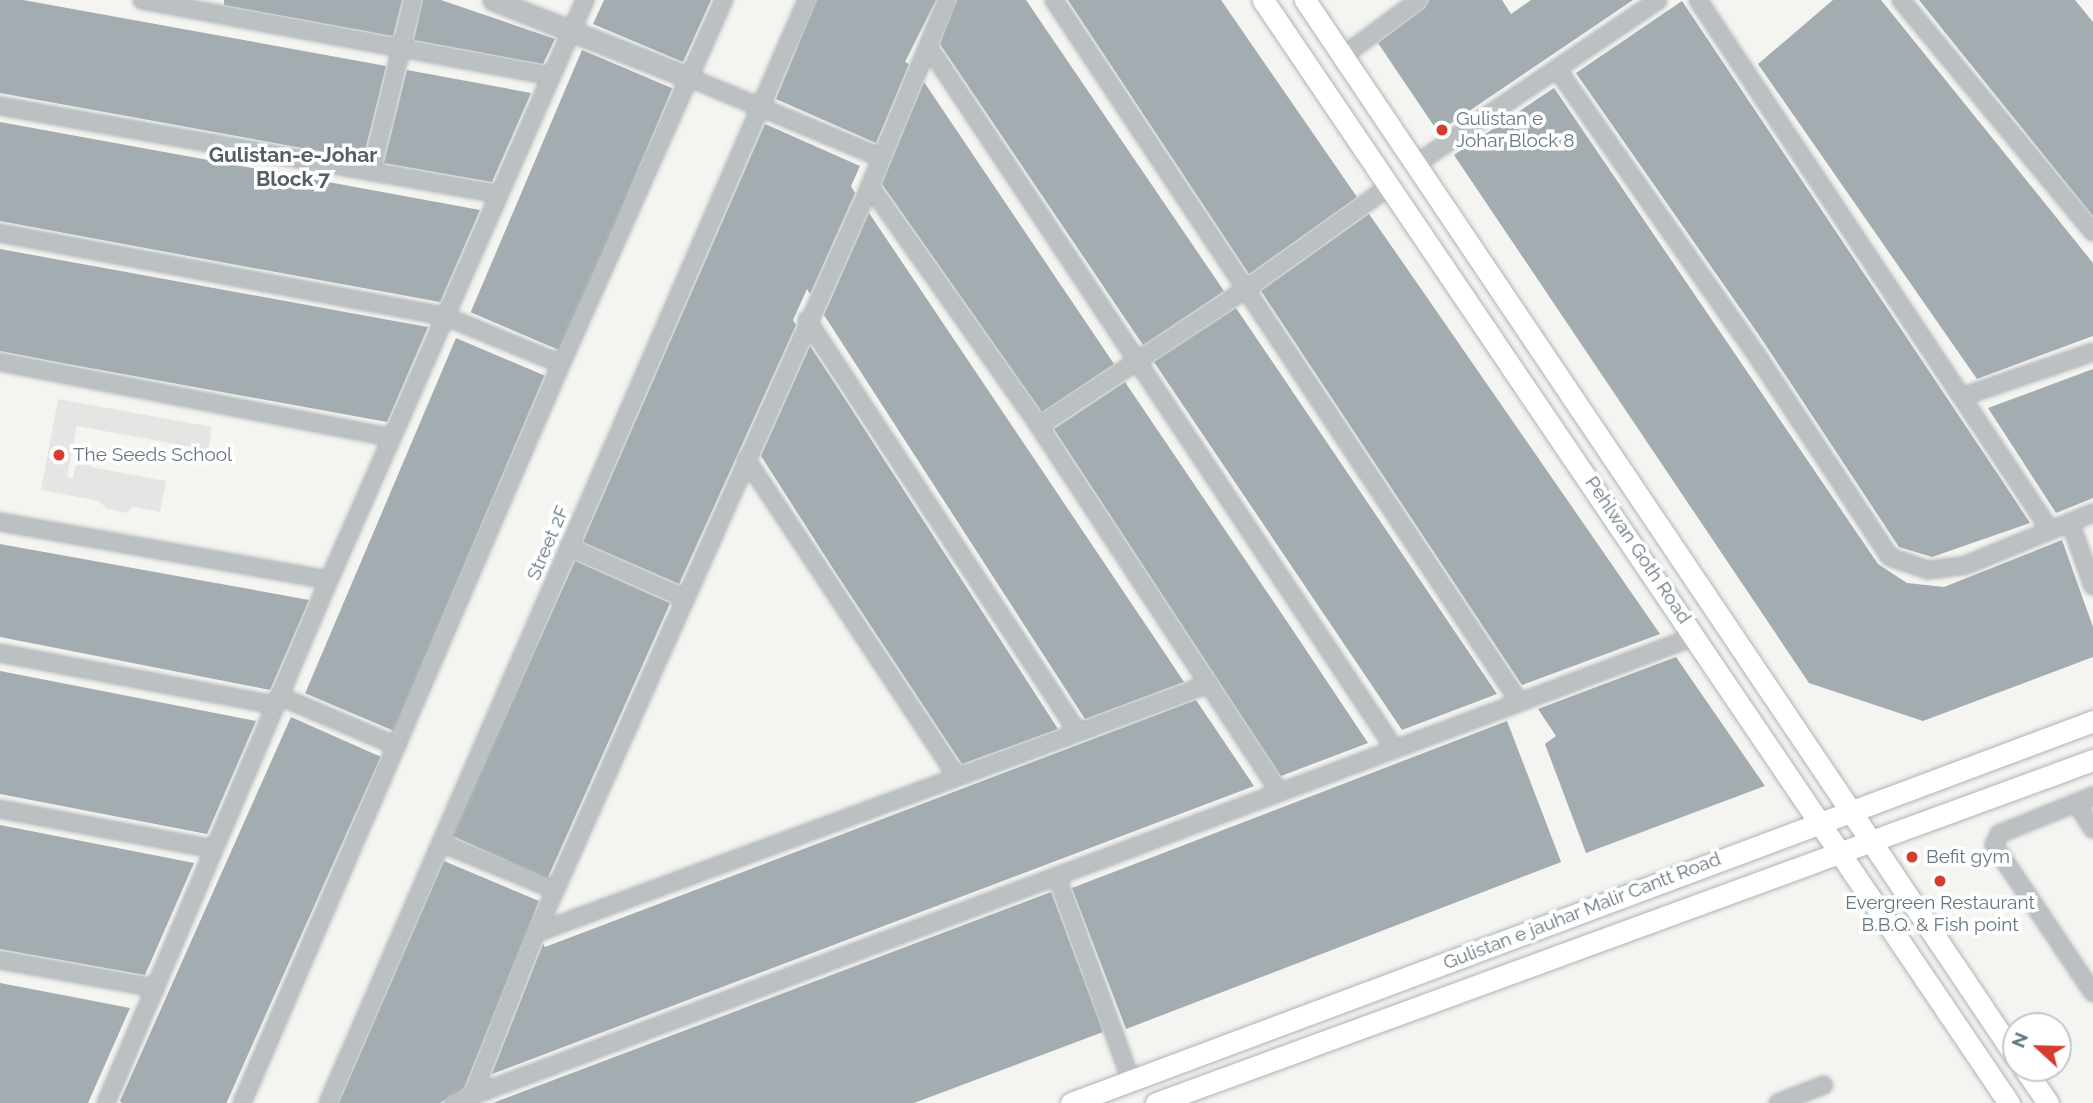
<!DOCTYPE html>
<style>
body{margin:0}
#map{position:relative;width:2093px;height:1103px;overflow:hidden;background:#f4f4f0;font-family:Raleway,sans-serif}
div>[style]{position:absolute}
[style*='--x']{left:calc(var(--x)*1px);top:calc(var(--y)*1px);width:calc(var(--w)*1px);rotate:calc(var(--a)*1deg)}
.built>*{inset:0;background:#e5e5e4}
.building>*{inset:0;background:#a3acb0;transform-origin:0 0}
.roads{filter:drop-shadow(0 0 2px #adb4b7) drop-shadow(0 0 2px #adb4b7)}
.minor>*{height:16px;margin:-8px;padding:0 8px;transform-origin:8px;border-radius:8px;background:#bbc0c2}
.tertiary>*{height:19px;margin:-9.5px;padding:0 9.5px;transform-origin:9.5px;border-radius:9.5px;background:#bbc0c2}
.secondary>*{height:21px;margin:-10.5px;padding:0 10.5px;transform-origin:10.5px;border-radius:10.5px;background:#fff}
.dots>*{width:19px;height:19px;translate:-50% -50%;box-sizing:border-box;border:4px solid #fff;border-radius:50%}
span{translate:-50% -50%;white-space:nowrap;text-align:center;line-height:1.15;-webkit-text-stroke:7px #fff;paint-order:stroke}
.poi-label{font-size:19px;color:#657880}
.left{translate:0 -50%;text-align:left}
.street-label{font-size:19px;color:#657880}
.neighbourhood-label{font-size:21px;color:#526065;font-weight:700}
.north{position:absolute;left:2002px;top:1012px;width:70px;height:70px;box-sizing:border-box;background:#fff;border:2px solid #c1c9cc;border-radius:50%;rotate:292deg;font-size:19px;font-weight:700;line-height:28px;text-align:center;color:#657880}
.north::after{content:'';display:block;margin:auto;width:24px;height:32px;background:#d73d2d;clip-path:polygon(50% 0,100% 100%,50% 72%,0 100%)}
</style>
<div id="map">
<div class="built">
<i style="clip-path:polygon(58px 399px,212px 427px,208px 450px,77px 426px,67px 477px,73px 478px,77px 460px,91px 462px,91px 467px,166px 481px,160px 512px,133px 507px,126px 513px,107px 509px,99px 501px,41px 490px)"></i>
</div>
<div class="building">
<i style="clip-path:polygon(0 0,23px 0,386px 66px,363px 159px,0 93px)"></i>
<i style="clip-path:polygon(224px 0,402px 0,393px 36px,224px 5px)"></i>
<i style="clip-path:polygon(423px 0,441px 0,555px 39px,543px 64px,414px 40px)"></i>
<i style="clip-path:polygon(604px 0,711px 0,683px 62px,593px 24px)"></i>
<i style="clip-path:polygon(817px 0,936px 0,905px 62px,909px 64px,876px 143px,776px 99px)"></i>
<i style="clip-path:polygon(957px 0,1026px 0,1224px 291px,1143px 345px,940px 44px)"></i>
<i style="clip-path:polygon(1068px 0,1221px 0,1357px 197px,1249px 274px)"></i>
<i style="clip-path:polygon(1429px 0,1502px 0,1511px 14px,1531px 0,1633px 0,1438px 132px,1378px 43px,1425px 8px)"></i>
<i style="clip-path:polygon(1833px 0,1881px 0,2093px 263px,2093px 336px,1977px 379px,1758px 64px)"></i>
<i style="clip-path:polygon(1919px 0,2075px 0,2093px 22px,2093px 216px)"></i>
<i style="clip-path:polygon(1682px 1px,2001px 479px,2030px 523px,1932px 557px,1899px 547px,1761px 338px,1576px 73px)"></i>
<i style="left:582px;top:50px;width:98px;height:285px;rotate:23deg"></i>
<i style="clip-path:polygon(407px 70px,531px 93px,492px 182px,384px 163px)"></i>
<i style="clip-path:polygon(924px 82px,1114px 364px,1042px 412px,882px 184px)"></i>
<i style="clip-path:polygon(1554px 88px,1878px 564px,1907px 583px,1944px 587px,2062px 540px,2093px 627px,2093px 657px,1923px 721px,1809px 683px,1454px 155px)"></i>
<i style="clip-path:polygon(0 122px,290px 175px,480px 210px,440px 302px,199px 258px,0 221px)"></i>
<i style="clip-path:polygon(765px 124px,860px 166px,851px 186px,855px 193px,810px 294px,807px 289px,793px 320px,796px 325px,679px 584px,583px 542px)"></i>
<i style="clip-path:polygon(869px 213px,1160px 646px,1184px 682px,1085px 719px,824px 315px)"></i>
<i style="clip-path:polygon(1369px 214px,1399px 257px,1660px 634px,1522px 685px,1261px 291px)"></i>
<i style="clip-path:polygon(0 249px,389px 320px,428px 327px,387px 422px,68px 364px,0 351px)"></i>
<i style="clip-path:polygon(1236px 308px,1376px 515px,1497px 694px,1402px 730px,1154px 362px)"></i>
<i style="left:456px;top:338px;width:96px;height:386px;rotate:23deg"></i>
<i style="clip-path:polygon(810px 346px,841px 393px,1058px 729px,962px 764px,836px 573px,761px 456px)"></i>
<i style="clip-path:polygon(2093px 369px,2093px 498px,2056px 513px,1988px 408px)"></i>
<i style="clip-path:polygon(1125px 382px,1290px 626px,1368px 743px,1281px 776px,1054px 429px)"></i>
<i style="clip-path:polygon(0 544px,271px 593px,309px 600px,270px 690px,0 637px)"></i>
<i style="left:575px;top:561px;width:104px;height:301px;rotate:24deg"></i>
<i style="clip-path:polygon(1676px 657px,1765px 786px,1586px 853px,1545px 744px,1556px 736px,1538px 709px)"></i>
<i style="clip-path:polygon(0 671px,256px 721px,207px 834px,0 794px)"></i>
<i style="clip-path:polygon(1196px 700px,1254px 786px,492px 1074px,543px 944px,545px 947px)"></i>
<i style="left:291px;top:717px;width:98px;height:421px;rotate:24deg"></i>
<i style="left:1507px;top:721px;width:151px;height:466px;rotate:69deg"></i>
<i style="clip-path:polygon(0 825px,194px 863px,145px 975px,0 949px)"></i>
<i style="clip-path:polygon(444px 861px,539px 901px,464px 1088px,440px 1103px,339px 1103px)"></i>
<i style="clip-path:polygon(1051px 892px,1103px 1032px,914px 1103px,493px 1103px)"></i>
<i style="clip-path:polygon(0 983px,130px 1008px,88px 1103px,0 1103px)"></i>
</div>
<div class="roads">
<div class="minor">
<i style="--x:142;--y:0;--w:416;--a:10.5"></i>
<i style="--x:1054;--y:0;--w:840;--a:56.46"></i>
<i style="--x:1698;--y:0;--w:636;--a:56.41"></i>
<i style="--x:1901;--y:0;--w:301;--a:50.4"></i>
<i style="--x:928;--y:46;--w:843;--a:56.42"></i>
<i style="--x:1343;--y:56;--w:94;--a:-36.4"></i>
<i style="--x:1557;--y:69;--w:348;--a:55.1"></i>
<i style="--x:1756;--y:354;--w:243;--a:56.6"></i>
<i style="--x:1890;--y:557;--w:40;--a:18.9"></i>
<i style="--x:1928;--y:570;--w:38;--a:-7"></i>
<i style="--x:1966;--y:565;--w:137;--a:-22.3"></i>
<i style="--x:690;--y:78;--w:208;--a:22.6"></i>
<i style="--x:0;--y:106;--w:506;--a:10.02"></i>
<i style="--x:1416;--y:164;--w:292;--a:-34.1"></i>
<i style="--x:371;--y:172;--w:177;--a:-76.3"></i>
<i style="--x:870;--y:186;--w:294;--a:54.8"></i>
<i style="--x:1039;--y:426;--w:437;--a:56.7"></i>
<i style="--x:0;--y:233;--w:452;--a:10.6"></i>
<i style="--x:444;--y:316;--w:126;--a:22.3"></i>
<i style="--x:807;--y:320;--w:493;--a:56.7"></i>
<i style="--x:0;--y:362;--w:398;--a:10.9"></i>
<i style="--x:1964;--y:396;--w:136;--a:-18.8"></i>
<i style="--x:1039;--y:426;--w:248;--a:-33.5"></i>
<i style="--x:1246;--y:289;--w:177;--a:-35.6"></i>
<i style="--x:746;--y:459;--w:381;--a:56.4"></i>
<i style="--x:0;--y:522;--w:334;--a:10"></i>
<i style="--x:2070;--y:522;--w:68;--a:70.2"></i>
<i style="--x:569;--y:547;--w:126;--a:23.9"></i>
<i style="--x:0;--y:653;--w:279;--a:10.7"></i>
<i style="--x:279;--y:696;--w:128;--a:23"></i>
<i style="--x:2093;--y:796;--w:101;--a:158"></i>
<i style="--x:1999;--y:834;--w:12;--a:114"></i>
<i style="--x:1994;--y:845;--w:178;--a:56.2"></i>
<i style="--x:2076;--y:803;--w:31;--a:57"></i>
<i style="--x:0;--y:809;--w:217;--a:10.6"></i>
<i style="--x:441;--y:843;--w:123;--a:22.4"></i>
<i style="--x:1057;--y:877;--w:216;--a:70"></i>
<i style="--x:536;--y:933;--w:718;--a:-20.3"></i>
<i style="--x:0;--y:960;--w:158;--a:10.2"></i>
<i style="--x:472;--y:1096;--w:175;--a:-68.6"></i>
<i style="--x:536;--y:933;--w:818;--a:-65.91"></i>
<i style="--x:870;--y:186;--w:201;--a:-67.5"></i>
<i style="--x:106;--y:1103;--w:569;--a:-66.91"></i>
<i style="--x:329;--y:580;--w:634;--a:-66.18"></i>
<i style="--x:242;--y:1103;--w:805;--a:-66.65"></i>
<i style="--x:561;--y:364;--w:399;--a:-65.9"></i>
<i style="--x:328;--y:1103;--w:1203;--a:-66.53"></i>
<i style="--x:453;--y:1103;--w:1328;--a:-20.59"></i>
<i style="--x:1778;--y:1103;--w:49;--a:-21.4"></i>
</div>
<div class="tertiary">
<i style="--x:493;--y:0;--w:212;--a:21.6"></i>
</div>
<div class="secondary">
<i style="--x:1263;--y:0;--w:1332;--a:55.93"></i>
<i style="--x:1305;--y:0;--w:1274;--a:56.07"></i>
<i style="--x:2024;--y:1068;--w:42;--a:55.6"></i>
<i style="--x:1071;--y:1103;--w:1091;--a:-20.49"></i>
<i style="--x:1156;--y:1103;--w:998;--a:-20.11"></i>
</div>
</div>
<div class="dots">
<i style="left:1442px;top:130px;background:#d73d2d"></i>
<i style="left:59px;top:455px;background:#d73d2d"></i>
<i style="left:1912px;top:857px;background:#d73d2d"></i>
<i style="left:1940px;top:881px;background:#d73d2d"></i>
</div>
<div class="poi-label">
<span class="left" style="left:1456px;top:130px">Gulistan e<br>Johar Block 8</span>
<span class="left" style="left:73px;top:455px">The Seeds School</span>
<span class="left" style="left:1926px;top:857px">Befit gym</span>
<span style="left:1940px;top:914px">Evergreen Restaurant<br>B.B.Q. &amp; Fish point</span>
</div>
<div class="street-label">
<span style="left:548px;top:543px;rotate:-67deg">Street 2F</span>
<span style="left:1638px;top:550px;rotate:56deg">Pehlwan Goth Road</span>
<span style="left:1582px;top:911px;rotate:-21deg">Gulistan e jauhar Malir Cantt Road</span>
</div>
<div class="neighbourhood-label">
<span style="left:293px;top:167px">Gulistan-e-Johar<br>Block 7</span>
</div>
<div class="north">N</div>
</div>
